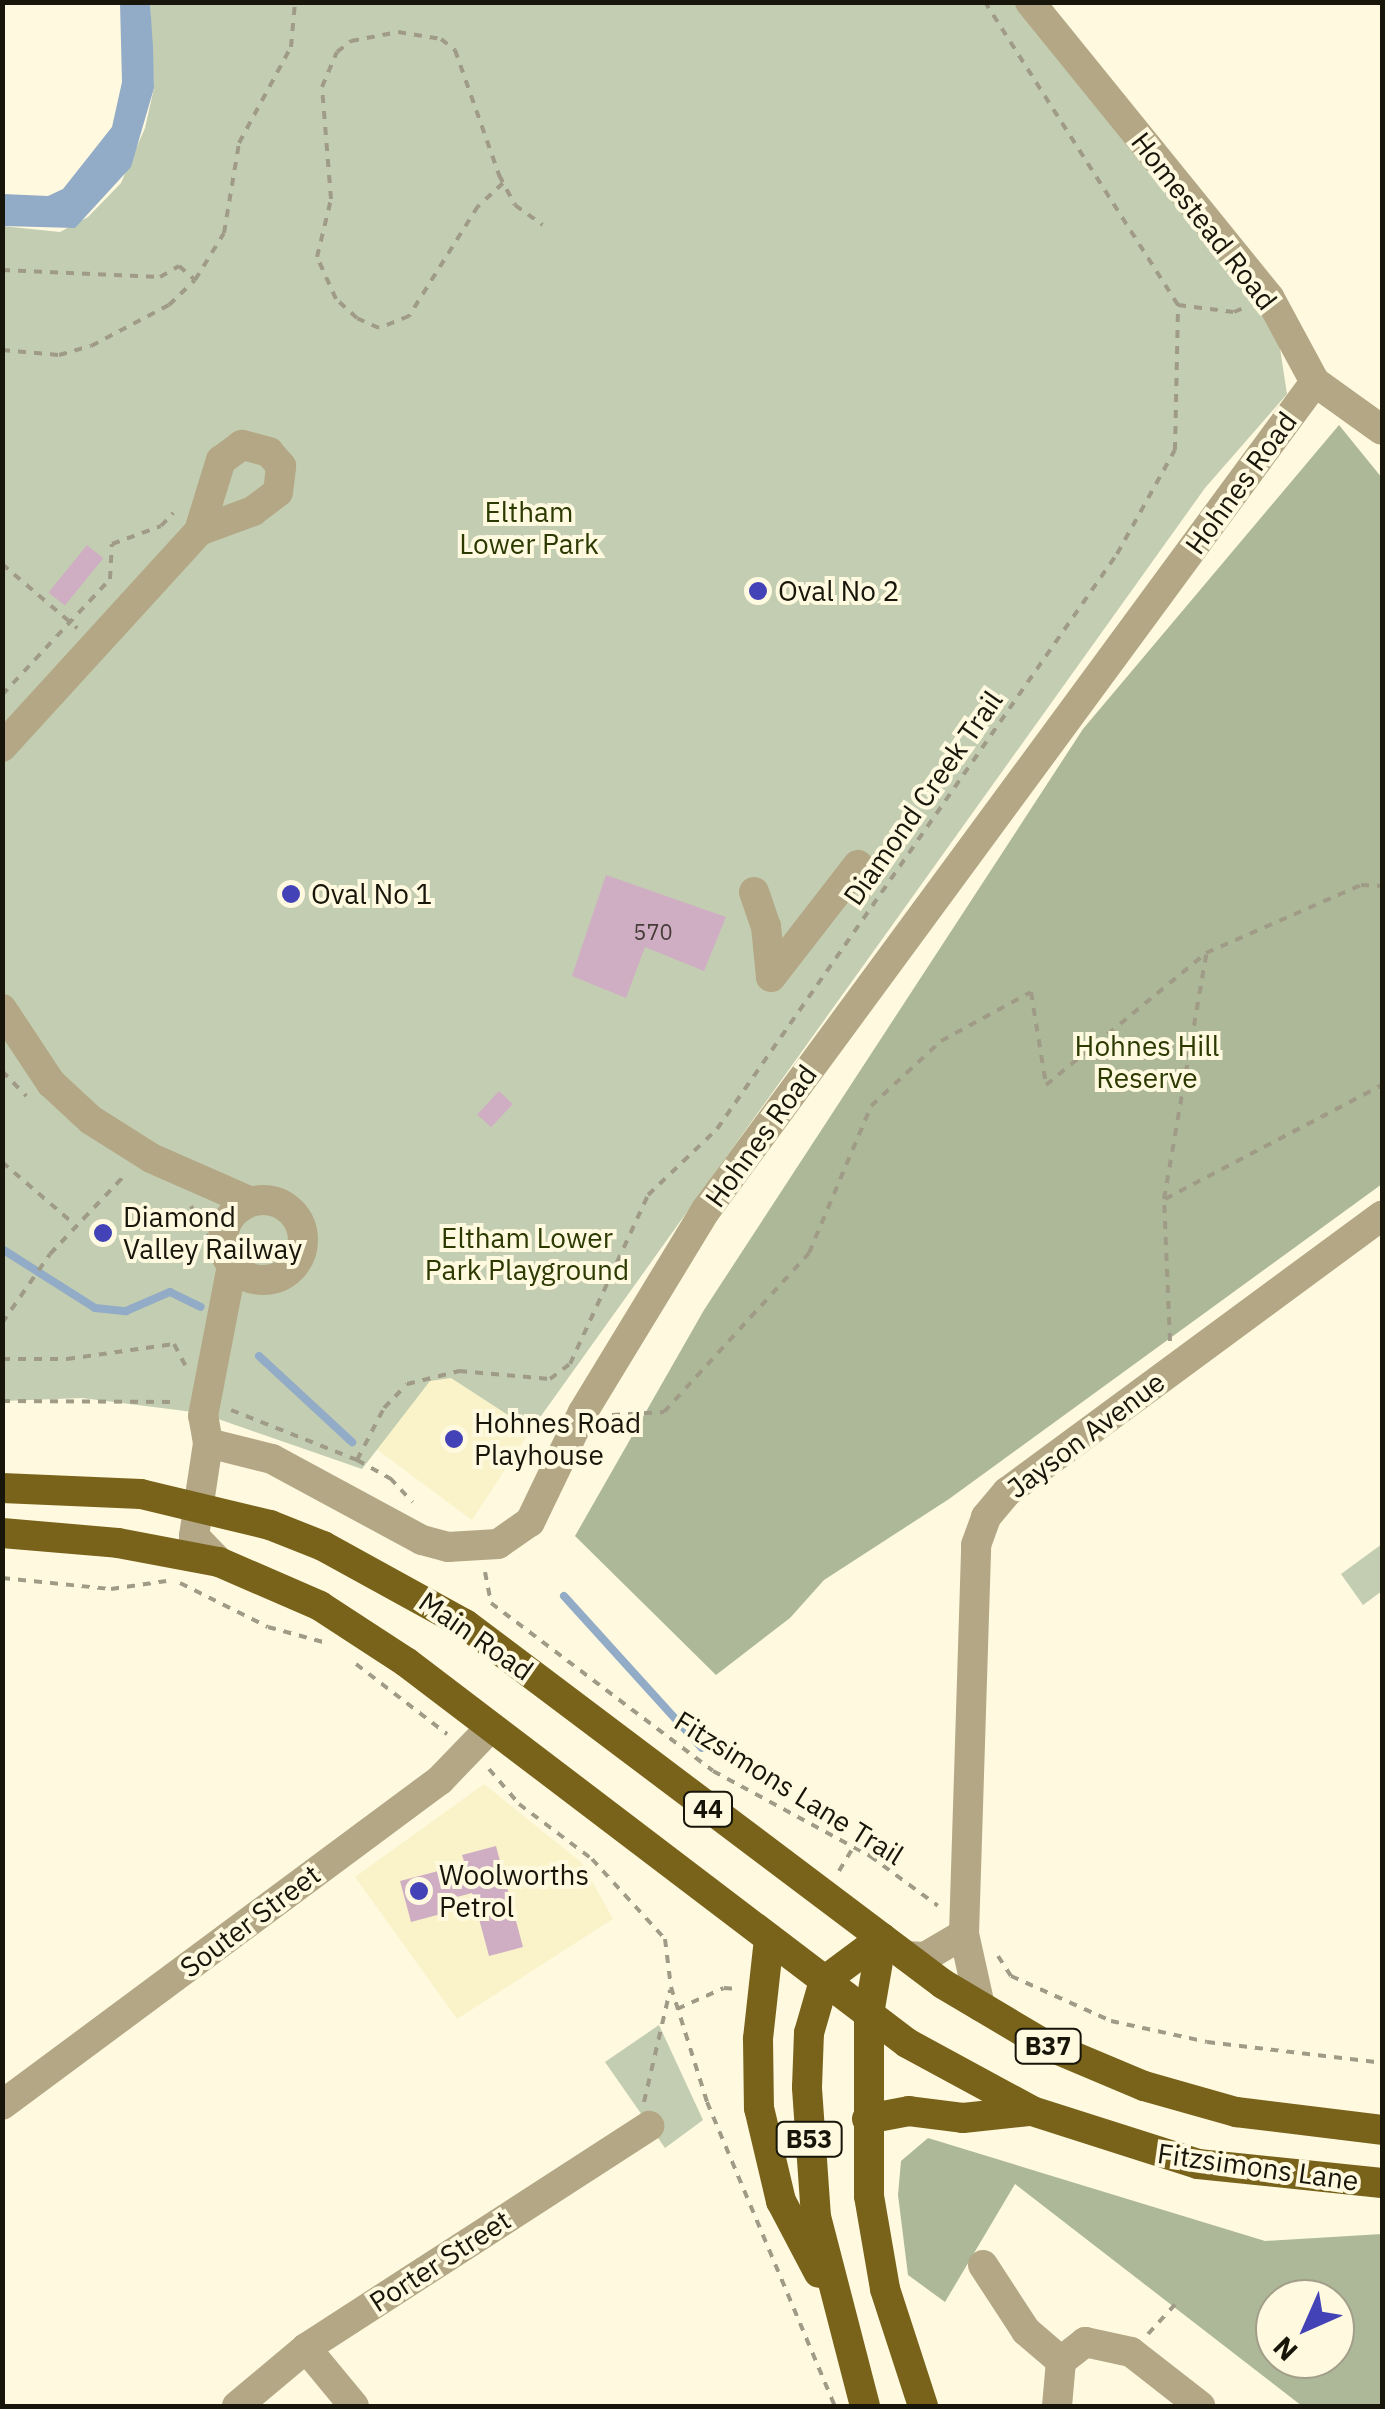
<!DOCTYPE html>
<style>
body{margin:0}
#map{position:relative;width:1385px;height:2409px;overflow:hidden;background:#fef9df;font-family:"IBM Plex Sans",sans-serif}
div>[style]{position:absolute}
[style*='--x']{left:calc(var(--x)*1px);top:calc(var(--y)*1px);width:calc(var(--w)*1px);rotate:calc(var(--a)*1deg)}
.built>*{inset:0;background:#faf3ca}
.green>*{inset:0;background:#c3cdb1}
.forest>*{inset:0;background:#acb897}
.water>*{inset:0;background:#92abc6}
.stream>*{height:8px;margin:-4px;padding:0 4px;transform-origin:4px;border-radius:4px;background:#92abc6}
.building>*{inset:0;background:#cfaec4;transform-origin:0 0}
.path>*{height:4px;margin-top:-2px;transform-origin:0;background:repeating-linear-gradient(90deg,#9f9b87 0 8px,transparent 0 16px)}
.minor>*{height:30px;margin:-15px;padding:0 15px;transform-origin:15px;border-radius:15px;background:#b3a785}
.minor>.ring{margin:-15px;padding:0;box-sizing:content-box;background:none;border:30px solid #b3a785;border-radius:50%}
.major>*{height:30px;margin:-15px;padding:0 15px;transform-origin:15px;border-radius:15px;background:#79631b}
.dots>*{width:28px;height:28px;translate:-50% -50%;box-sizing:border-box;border:5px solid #fef9df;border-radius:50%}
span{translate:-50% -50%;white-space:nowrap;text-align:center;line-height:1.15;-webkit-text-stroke:8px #fef9df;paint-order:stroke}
.number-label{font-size:22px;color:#463c38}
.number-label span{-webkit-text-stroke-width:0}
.shield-label span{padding:2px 8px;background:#fef9df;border:2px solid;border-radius:8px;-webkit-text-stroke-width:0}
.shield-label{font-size:25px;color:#18160a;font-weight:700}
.street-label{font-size:28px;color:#18160a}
.park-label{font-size:28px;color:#2c3a02}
.poi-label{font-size:28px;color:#18160a}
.left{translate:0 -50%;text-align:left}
.frame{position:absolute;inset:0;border:5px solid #18160a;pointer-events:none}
.north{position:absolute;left:1255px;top:2279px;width:100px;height:100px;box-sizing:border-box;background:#fef9df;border:2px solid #a29e8a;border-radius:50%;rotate:225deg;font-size:28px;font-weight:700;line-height:40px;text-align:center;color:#18160a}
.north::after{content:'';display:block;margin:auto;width:35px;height:45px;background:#4342b7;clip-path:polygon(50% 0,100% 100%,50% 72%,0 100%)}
</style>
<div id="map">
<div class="built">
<i style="clip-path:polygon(450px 1377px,531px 1430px,472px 1520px,376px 1449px,430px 1381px)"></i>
<i style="clip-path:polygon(484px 1784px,582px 1863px,613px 1919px,457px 2019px,355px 1877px)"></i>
</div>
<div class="green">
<i style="clip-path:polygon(150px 3px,1017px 3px,1217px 242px,1278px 335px,1287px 394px,1205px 488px,531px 1430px,451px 1378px,430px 1381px,362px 1469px,201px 1413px,82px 1398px,3px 1401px,2px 226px,60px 232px,88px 217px,121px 183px,145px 128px,154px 88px)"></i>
<i style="clip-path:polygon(1382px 1544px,1382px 1591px,1363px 1605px,1341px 1574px)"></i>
<i style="clip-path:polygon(659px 2025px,703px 2120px,665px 2148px,605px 2062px)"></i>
</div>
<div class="forest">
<i style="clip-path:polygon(1339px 425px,1382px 478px,1382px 1184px,949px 1499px,824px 1580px,790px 1618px,716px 1675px,575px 1536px,704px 1310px,1083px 729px)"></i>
<i style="clip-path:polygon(evenodd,928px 2138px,1265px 2241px,1382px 2234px,1382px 2406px,1302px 2406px,1015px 2184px,945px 2302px,908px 2275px,898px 2195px,901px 2161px,928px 2138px,1275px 2299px,1335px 2299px,1335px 2359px,1275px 2359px,1275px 2299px)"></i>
</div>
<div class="water">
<i style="clip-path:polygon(120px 3px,150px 3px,153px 47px,154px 88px,131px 167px,75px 228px,3px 226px,3px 194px,48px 196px,63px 189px,112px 127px,122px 82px)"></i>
</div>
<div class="stream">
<i style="--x:2;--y:1249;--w:110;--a:32.4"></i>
<i style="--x:95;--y:1308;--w:31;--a:6"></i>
<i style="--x:126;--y:1311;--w:48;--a:-23.4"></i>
<i style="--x:170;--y:1292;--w:34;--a:26"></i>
<i style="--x:259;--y:1356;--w:127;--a:42.8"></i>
<i style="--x:564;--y:1596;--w:205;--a:47.8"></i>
</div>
<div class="building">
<i style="left:87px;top:545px;width:21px;height:61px;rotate:39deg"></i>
<i style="clip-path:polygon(606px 875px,726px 917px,704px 971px,645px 947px,626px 998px,572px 976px)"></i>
<i style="left:499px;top:1091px;width:19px;height:32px;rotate:43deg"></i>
<i style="clip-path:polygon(496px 1846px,523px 1947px,489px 1956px,472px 1893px,438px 1902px,441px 1914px,411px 1922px,400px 1881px,465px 1864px,462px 1855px)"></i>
</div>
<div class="path">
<i style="--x:503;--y:183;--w:34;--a:137"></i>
<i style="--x:478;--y:206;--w:130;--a:122.1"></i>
<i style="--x:409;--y:316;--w:32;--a:158"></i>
<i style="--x:379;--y:328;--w:24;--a:-156"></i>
<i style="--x:357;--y:318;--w:28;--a:-138"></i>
<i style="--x:336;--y:299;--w:46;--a:-114.3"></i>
<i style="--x:317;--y:257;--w:60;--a:-76.4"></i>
<i style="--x:331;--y:199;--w:112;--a:-94.6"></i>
<i style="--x:322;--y:87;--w:38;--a:-67"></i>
<i style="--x:337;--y:52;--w:18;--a:-38"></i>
<i style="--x:351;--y:41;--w:48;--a:-10.8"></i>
<i style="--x:398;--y:32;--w:44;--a:9.2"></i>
<i style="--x:441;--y:39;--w:18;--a:38"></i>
<i style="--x:455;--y:50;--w:133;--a:70.6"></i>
<i style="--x:499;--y:175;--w:34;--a:62"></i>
<i style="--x:515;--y:205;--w:34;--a:36"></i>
<i style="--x:2;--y:270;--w:158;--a:2.5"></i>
<i style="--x:160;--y:277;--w:22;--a:-30"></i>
<i style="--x:179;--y:266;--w:21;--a:41"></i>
<i style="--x:1178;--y:305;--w:56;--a:7.1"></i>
<i style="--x:1234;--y:312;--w:13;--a:-23"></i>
<i style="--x:2;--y:350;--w:57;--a:5"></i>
<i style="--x:59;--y:355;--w:33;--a:-16"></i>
<i style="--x:91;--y:346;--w:88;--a:-27.7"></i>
<i style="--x:169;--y:305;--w:36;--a:-44"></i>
<i style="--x:195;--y:280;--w:55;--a:-58.3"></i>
<i style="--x:224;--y:233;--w:91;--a:-80.5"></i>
<i style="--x:239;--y:143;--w:109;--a:-61.6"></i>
<i style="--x:291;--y:47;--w:45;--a:-84.9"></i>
<i style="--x:2;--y:564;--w:99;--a:40.5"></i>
<i style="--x:2;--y:695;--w:158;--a:-47"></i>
<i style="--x:110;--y:579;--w:35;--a:-87"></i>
<i style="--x:112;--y:544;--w:52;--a:-20.2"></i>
<i style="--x:161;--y:526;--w:18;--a:-47"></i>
<i style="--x:2;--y:1071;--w:35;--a:46"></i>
<i style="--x:2;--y:1162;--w:95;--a:40.7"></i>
<i style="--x:1165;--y:1199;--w:245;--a:-27.7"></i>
<i style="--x:191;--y:1206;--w:50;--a:62.4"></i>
<i style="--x:2;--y:1323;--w:84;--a:-55.2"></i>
<i style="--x:50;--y:1254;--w:109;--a:-46.5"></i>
<i style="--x:1170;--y:1341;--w:142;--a:-92.4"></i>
<i style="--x:1164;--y:1199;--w:248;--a:-80.2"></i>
<i style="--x:2;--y:1359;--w:65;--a:0"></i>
<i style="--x:67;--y:1359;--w:108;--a:-8"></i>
<i style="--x:174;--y:1344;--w:24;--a:62"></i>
<i style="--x:2;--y:1401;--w:176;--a:0.3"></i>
<i style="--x:231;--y:1410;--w:136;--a:21.6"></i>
<i style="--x:357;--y:1460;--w:38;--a:29"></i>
<i style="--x:390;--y:1478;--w:33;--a:47"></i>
<i style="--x:612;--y:1415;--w:52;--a:-3.3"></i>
<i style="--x:664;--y:1412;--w:215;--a:-47.6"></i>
<i style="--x:809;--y:1253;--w:160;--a:-67.1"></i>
<i style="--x:871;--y:1106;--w:96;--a:-42.9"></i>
<i style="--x:941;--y:1041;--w:102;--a:-28.6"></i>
<i style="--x:1031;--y:992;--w:94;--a:80.8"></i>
<i style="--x:1046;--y:1085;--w:207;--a:-39.5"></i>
<i style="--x:1206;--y:953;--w:169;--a:-23.7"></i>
<i style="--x:1361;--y:885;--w:21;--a:3"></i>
<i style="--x:357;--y:1460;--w:59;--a:-62.6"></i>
<i style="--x:384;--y:1408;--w:33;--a:-46"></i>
<i style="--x:407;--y:1384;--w:54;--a:-14"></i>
<i style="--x:459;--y:1371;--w:91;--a:5"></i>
<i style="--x:550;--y:1379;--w:25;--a:-37"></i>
<i style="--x:570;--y:1364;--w:186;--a:-65.2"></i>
<i style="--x:648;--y:1195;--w:95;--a:-43.7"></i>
<i style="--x:717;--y:1129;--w:700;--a:-55.18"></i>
<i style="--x:1117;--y:554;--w:119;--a:-60.9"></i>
<i style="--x:1175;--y:450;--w:145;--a:-88.8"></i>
<i style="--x:1178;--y:305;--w:359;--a:-122.5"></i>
<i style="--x:485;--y:1572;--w:32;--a:79"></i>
<i style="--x:491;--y:1603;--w:278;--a:37.1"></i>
<i style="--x:713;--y:1771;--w:179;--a:28.4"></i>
<i style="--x:870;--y:1856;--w:84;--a:36.3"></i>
<i style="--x:2;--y:1578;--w:110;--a:5.8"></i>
<i style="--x:111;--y:1589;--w:56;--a:-8.3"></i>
<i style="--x:180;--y:1583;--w:98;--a:26.6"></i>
<i style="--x:268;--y:1627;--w:57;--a:15.3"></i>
<i style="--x:356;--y:1664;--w:115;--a:37.6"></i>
<i style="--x:489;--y:1769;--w:46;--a:49.4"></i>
<i style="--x:519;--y:1804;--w:91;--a:37"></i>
<i style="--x:592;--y:1859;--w:108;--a:47.6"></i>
<i style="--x:665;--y:1939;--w:48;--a:82.9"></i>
<i style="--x:671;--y:1987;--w:121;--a:72.6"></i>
<i style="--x:707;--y:2102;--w:330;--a:67.2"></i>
<i style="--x:839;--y:1871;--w:26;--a:-59"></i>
<i style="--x:998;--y:1956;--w:24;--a:57"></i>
<i style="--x:1011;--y:1976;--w:110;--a:24.2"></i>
<i style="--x:1111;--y:2021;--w:98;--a:12.3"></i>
<i style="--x:1207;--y:2042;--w:176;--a:6.8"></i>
<i style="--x:677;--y:2009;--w:51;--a:-24.1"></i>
<i style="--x:724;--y:1988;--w:14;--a:4"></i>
<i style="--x:644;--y:2102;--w:115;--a:-76.9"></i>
<i style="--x:1148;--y:2334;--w:47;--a:-47.6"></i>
</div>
<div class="minor">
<i style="--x:1030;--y:2;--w:380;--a:51"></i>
<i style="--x:1269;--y:297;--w:97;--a:61.6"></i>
<i style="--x:1315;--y:382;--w:82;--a:35.6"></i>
<i style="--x:2;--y:747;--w:292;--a:-47.6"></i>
<i style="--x:199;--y:531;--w:58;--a:-20.3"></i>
<i style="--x:253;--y:511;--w:31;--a:-37"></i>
<i style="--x:278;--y:492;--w:26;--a:-83"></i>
<i style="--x:281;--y:466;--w:18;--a:-131"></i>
<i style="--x:269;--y:452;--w:28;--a:-165"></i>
<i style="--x:242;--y:445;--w:26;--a:144"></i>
<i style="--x:221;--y:460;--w:74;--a:107.2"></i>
<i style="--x:754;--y:892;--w:36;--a:71"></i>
<i style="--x:766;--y:926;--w:51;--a:84.4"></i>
<i style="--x:771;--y:977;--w:142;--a:-52.2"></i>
<i style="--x:2;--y:1009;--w:89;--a:56.5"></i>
<i style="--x:51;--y:1083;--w:54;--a:42.8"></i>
<i style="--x:91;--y:1120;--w:71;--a:32.3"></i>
<i style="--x:151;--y:1158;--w:107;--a:23.7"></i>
<i class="ring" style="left:223px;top:1200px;width:50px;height:50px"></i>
<i style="--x:208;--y:1443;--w:27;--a:-100"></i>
<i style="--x:203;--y:1416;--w:149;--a:-79.1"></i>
<i style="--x:219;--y:1562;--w:36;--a:-134"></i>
<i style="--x:194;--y:1536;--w:94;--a:-81.4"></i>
<i style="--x:208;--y:1443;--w:66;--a:14"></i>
<i style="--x:272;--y:1459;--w:170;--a:28.4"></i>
<i style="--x:422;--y:1540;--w:27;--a:15"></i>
<i style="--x:448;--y:1547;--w:50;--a:-3.4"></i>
<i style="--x:498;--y:1544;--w:39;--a:-35"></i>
<i style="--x:530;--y:1522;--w:122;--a:-64.3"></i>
<i style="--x:583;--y:1412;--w:237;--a:-58.7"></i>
<i style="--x:706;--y:1210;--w:1028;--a:-53.67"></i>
<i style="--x:906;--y:1956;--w:19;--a:3"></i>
<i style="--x:925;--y:1957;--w:45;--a:-30.5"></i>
<i style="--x:980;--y:2006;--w:74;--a:-102.5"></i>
<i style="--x:964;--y:1934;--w:389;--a:-88.2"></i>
<i style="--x:976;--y:1545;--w:30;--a:-70"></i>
<i style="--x:986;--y:1517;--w:33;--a:-50"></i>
<i style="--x:1007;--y:1492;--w:466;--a:-36.4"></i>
<i style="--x:2;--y:2105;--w:545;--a:-36.58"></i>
<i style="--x:440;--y:1780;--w:71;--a:-46.1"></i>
<i style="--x:983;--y:2265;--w:79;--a:56.9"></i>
<i style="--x:1026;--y:2331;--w:46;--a:40.6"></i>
<i style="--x:306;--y:2348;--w:75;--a:50.4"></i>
<i style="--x:237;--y:2406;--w:90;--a:-40"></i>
<i style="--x:306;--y:2348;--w:409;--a:-32.9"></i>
<i style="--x:1057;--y:2406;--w:45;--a:-84.9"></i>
<i style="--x:1061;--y:2361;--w:31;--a:-38"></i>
<i style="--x:1085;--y:2342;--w:47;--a:12.3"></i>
<i style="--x:1131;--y:2352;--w:88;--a:38"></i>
</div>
<div class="major">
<i style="--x:2;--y:1488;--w:139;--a:2.5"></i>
<i style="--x:141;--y:1494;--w:133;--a:13.5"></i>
<i style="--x:270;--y:1525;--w:57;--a:21.6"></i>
<i style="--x:323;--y:1546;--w:162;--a:28.8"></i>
<i style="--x:465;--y:1624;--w:598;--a:36.98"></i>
<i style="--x:943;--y:1984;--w:117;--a:30.7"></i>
<i style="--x:1044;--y:2044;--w:108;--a:22.8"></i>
<i style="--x:1144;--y:2086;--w:96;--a:15.8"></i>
<i style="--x:1236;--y:2112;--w:147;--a:7"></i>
<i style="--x:2;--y:1533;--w:116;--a:4.9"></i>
<i style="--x:118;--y:1543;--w:103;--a:10.7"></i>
<i style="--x:219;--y:1562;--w:110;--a:23.5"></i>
<i style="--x:320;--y:1606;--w:103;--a:33.1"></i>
<i style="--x:406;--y:1662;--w:629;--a:37.25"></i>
<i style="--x:907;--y:2043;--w:142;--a:28.5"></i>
<i style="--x:1032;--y:2111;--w:174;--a:17.7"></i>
<i style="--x:1198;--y:2164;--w:185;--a:5.9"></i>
<i style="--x:882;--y:1938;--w:77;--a:99.7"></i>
<i style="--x:869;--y:2014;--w:182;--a:90"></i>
<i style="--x:869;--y:2196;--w:94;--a:80.2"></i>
<i style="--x:885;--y:2289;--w:123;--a:72"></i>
<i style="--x:769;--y:1939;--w:101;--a:96.3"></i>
<i style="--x:758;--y:2039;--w:69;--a:89.2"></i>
<i style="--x:759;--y:2108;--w:96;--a:76.7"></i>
<i style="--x:781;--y:2201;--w:81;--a:62.2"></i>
<i style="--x:867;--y:2119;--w:43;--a:-10.8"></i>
<i style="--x:909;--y:2111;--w:54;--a:7.4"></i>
<i style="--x:963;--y:2118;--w:66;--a:-6.1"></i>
<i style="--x:865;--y:2406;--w:195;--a:-104.5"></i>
<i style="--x:816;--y:2217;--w:130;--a:-94"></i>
<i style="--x:807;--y:2087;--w:54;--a:-87.9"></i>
<i style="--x:809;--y:2033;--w:54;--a:-73.9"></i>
<i style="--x:824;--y:1981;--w:72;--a:-36.6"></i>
</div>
<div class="dots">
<i style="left:758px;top:591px;background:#4342b7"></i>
<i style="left:291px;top:894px;background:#4342b7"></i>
<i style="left:103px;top:1233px;background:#4342b7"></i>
<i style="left:454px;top:1439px;background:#4342b7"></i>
<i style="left:419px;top:1891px;background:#4342b7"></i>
</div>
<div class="number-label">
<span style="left:653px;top:932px">570</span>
</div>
<div class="shield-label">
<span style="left:708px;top:1809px">44</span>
<span style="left:1048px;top:2046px">B37</span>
<span style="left:809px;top:2139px">B53</span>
</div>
<div class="street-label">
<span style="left:1204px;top:221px;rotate:52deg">Homestead Road</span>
<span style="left:1241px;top:483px;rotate:-54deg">Hohnes Road</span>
<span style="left:923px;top:798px;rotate:-55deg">Diamond Creek Trail</span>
<span style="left:761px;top:1136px;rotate:-54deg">Hohnes Road</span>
<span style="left:1086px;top:1435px;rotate:-37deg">Jayson Avenue</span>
<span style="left:476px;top:1636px;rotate:35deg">Main Road</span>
<span style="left:789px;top:1788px;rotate:32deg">Fitzsimons Lane Trail</span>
<span style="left:250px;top:1921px;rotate:-37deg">Souter Street</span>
<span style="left:1258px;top:2167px;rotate:8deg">Fitzsimons Lane</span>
<span style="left:440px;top:2261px;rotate:-33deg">Porter Street</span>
</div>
<div class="park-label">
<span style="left:529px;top:528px">Eltham<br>Lower Park</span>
<span style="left:1147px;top:1062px">Hohnes Hill<br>Reserve</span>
<span style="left:527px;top:1254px">Eltham Lower<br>Park Playground</span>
</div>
<div class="poi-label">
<span class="left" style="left:778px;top:591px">Oval No 2</span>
<span class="left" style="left:311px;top:894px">Oval No 1</span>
<span class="left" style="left:123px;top:1233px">Diamond<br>Valley Railway</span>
<span class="left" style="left:474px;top:1439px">Hohnes Road<br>Playhouse</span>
<span class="left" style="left:439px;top:1891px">Woolworths<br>Petrol</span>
</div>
<div class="frame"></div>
<div class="north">N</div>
</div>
